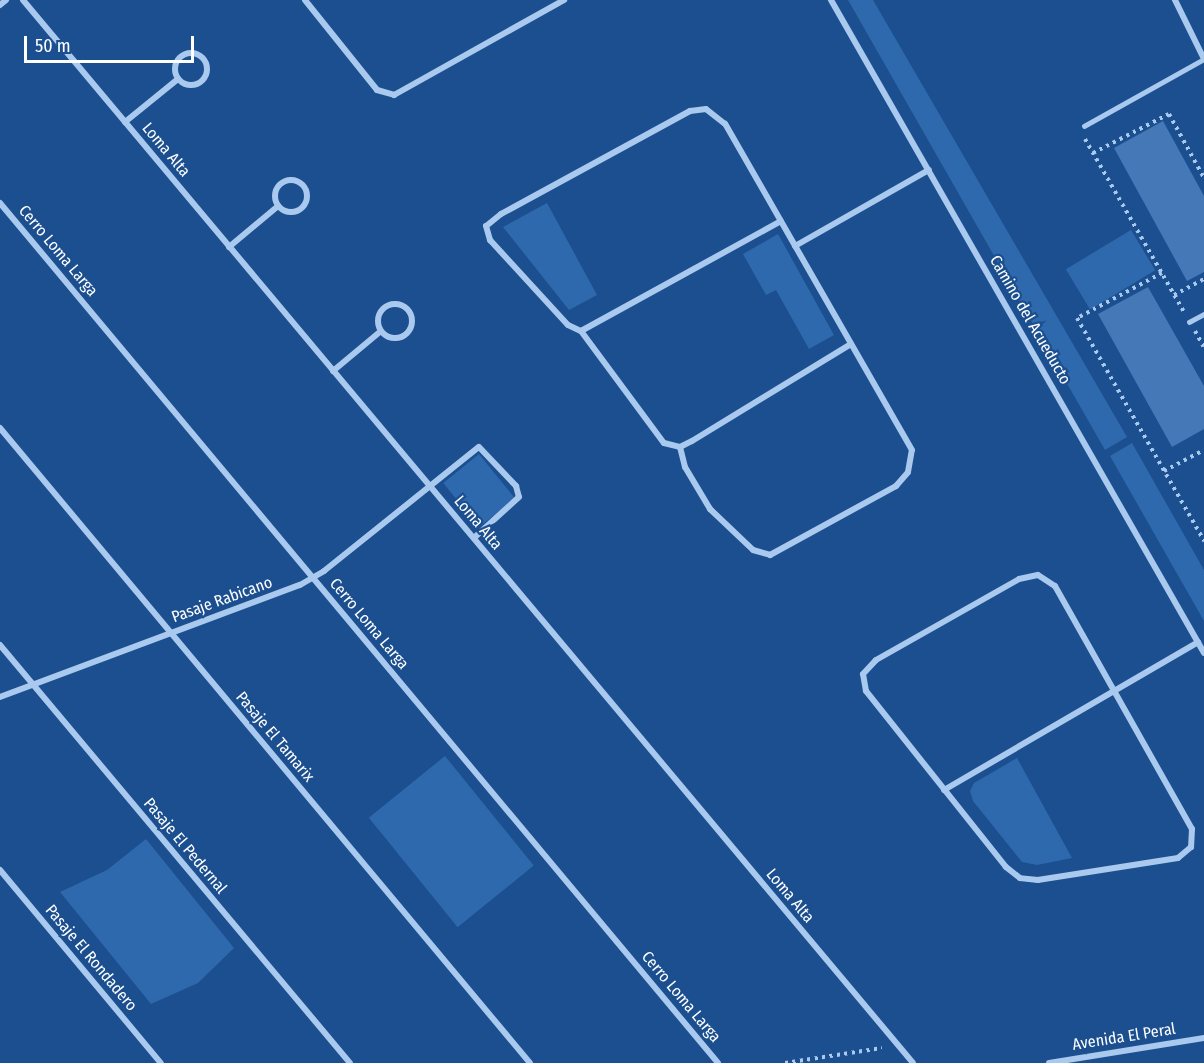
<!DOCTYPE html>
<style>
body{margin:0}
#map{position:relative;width:1204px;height:1063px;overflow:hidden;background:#1b4f8f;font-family:"Fira Sans Condensed",sans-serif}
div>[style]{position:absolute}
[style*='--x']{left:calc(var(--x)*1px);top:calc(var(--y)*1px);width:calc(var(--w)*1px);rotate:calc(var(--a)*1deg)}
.green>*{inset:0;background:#2e69ad;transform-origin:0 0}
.building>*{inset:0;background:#4478b7}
.path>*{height:4px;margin-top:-2px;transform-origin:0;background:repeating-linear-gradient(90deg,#a9c9ee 0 3px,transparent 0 7.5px)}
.lane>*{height:4.5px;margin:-2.25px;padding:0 2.25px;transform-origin:2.25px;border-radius:2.25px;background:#a9c9ee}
.street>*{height:6px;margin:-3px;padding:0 3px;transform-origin:3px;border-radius:3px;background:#a9c9ee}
.street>.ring{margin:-3px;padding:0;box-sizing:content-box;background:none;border:6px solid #a9c9ee;border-radius:50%}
span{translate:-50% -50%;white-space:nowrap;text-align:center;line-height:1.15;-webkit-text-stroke:4.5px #1b4f8f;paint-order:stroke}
.street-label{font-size:16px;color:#fff}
.scale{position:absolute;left:24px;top:36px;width:170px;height:27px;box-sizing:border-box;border:3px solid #fff;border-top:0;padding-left:8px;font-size:18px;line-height:21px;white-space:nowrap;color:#fff;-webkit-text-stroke:4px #1b4f8f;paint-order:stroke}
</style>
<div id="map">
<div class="green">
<i style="clip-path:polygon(848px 0,873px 0,1127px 437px,1105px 450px)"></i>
<i style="clip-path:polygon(547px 203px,597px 295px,569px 310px,503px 227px)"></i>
<i style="left:1131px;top:230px;width:47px;height:76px;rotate:59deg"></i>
<i style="clip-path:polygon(778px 234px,834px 335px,809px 349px,776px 290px,766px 295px,743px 254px)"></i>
<i style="clip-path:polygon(1132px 443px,1204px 570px,1204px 621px,1110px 456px)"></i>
<i style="left:479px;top:454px;width:57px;height:46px;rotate:51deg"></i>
<i style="left:445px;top:756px;width:141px;height:98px;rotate:51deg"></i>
<i style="clip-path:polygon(1017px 758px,1072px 858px,1037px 865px,1022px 862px,973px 801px,970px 791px,974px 783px)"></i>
<i style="clip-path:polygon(146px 839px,234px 948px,198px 983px,151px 1004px,60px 892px,107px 870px)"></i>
</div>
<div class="building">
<i style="clip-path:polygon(1163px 121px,1204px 196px,1204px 272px,1187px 281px,1114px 148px)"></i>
<i style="clip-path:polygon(1148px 287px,1204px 386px,1204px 429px,1172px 447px,1098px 314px)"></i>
</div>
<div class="path">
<i style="--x:1085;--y:139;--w:199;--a:60.2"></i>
<i style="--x:1093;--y:153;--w:85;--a:-27.2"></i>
<i style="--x:1169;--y:114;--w:73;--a:61.3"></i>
<i style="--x:1162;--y:273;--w:96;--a:152.1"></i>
<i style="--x:1077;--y:318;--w:257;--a:60.3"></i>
<i style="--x:1174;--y:295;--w:34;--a:-28"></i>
<i style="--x:1195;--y:331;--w:18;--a:61"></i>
<i style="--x:1164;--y:471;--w:45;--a:-27.7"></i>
<i style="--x:785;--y:1063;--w:98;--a:-8.8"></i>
</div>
<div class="lane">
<i style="--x:1084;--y:126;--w:137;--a:-29.2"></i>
<i style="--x:1189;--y:322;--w:17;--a:-28"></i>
</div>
<div class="street">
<i style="--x:23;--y:0;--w:1386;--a:50.06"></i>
<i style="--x:305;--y:0;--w:115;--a:51.3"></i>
<i style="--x:377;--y:90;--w:18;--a:16"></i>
<i style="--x:394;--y:95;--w:195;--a:-29.2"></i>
<i style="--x:831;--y:0;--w:752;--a:60.26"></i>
<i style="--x:1175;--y:0;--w:66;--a:63.8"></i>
<i style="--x:0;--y:5;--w:8;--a:-40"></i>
<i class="ring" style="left:175px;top:53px;width:26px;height:26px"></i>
<i style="--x:125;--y:122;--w:68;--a:-39.1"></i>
<i class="ring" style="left:275px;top:180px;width:26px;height:26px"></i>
<i style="--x:0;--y:203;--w:1120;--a:50.14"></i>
<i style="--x:795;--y:246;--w:154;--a:-29.6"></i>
<i style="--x:229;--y:247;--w:64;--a:-39.9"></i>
<i class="ring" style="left:378px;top:304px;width:28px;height:28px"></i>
<i style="--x:581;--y:331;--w:228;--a:-28.8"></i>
<i style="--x:333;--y:371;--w:62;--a:-39.8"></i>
<i style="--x:0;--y:428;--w:827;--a:50.15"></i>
<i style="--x:680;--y:447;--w:21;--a:76"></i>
<i style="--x:685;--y:467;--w:49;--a:59.2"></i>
<i style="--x:710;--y:509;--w:59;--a:43.6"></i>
<i style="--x:753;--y:550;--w:18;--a:16"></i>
<i style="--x:770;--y:555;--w:144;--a:-28.7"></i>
<i style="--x:896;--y:486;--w:18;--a:-49"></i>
<i style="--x:908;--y:472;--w:22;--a:-80"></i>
<i style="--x:912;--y:450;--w:376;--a:-119.8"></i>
<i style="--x:725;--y:124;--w:24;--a:-142"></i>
<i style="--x:706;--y:109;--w:16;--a:173"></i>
<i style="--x:690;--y:111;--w:215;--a:151.4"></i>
<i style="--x:501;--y:214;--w:19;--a:141"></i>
<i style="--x:486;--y:226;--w:15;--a:74"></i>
<i style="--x:490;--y:240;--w:115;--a:47.5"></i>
<i style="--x:568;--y:325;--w:14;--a:25"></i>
<i style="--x:581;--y:331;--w:139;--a:53.5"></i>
<i style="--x:664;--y:443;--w:16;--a:14"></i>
<i style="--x:680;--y:447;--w:13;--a:-27"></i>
<i style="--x:692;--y:441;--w:186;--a:-31.4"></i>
<i style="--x:1038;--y:575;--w:20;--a:33"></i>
<i style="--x:1055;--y:586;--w:279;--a:60.6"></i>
<i style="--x:1192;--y:829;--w:18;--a:93"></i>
<i style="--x:1191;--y:847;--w:17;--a:140"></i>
<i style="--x:1178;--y:858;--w:142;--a:171.1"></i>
<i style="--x:1038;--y:880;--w:18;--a:-174"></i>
<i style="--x:1020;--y:878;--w:18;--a:-142"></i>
<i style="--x:1006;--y:867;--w:225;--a:-128.5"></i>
<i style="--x:866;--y:691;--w:17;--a:-100"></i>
<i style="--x:863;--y:674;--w:19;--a:-47"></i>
<i style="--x:876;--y:660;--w:164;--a:-29.5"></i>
<i style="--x:1019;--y:579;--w:19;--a:-12"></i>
<i style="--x:0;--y:645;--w:545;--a:50.06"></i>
<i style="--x:0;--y:697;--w:320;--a:-20.5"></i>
<i style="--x:300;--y:585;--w:28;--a:-30"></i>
<i style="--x:324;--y:571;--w:198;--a:-38.7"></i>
<i style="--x:479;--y:447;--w:54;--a:46.5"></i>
<i style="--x:516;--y:486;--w:11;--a:75"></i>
<i style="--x:519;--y:497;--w:61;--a:137.7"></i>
<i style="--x:944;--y:790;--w:294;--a:-30.2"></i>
<i style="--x:0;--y:870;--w:251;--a:50.2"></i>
<i style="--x:1049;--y:1063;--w:157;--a:-9.2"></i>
</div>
<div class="street-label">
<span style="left:166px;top:150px;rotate:50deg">Loma Alta</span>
<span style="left:58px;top:251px;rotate:50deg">Cerro Loma Larga</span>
<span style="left:1030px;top:320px;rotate:60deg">Camino del Acueducto</span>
<span style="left:478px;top:523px;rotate:50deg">Loma Alta</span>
<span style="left:222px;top:600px;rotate:-20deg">Pasaje Rabicano</span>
<span style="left:369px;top:624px;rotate:50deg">Cerro Loma Larga</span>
<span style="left:275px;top:737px;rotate:50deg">Pasaje El Tamarix</span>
<span style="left:185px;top:846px;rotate:50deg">Pasaje El Pedernal</span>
<span style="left:790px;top:896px;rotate:50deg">Loma Alta</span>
<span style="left:91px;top:958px;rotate:50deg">Pasaje El Rondadero</span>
<span style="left:681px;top:997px;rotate:50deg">Cerro Loma Larga</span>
<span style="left:1124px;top:1037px;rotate:-9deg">Avenida El Peral</span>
</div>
<div class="scale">50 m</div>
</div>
